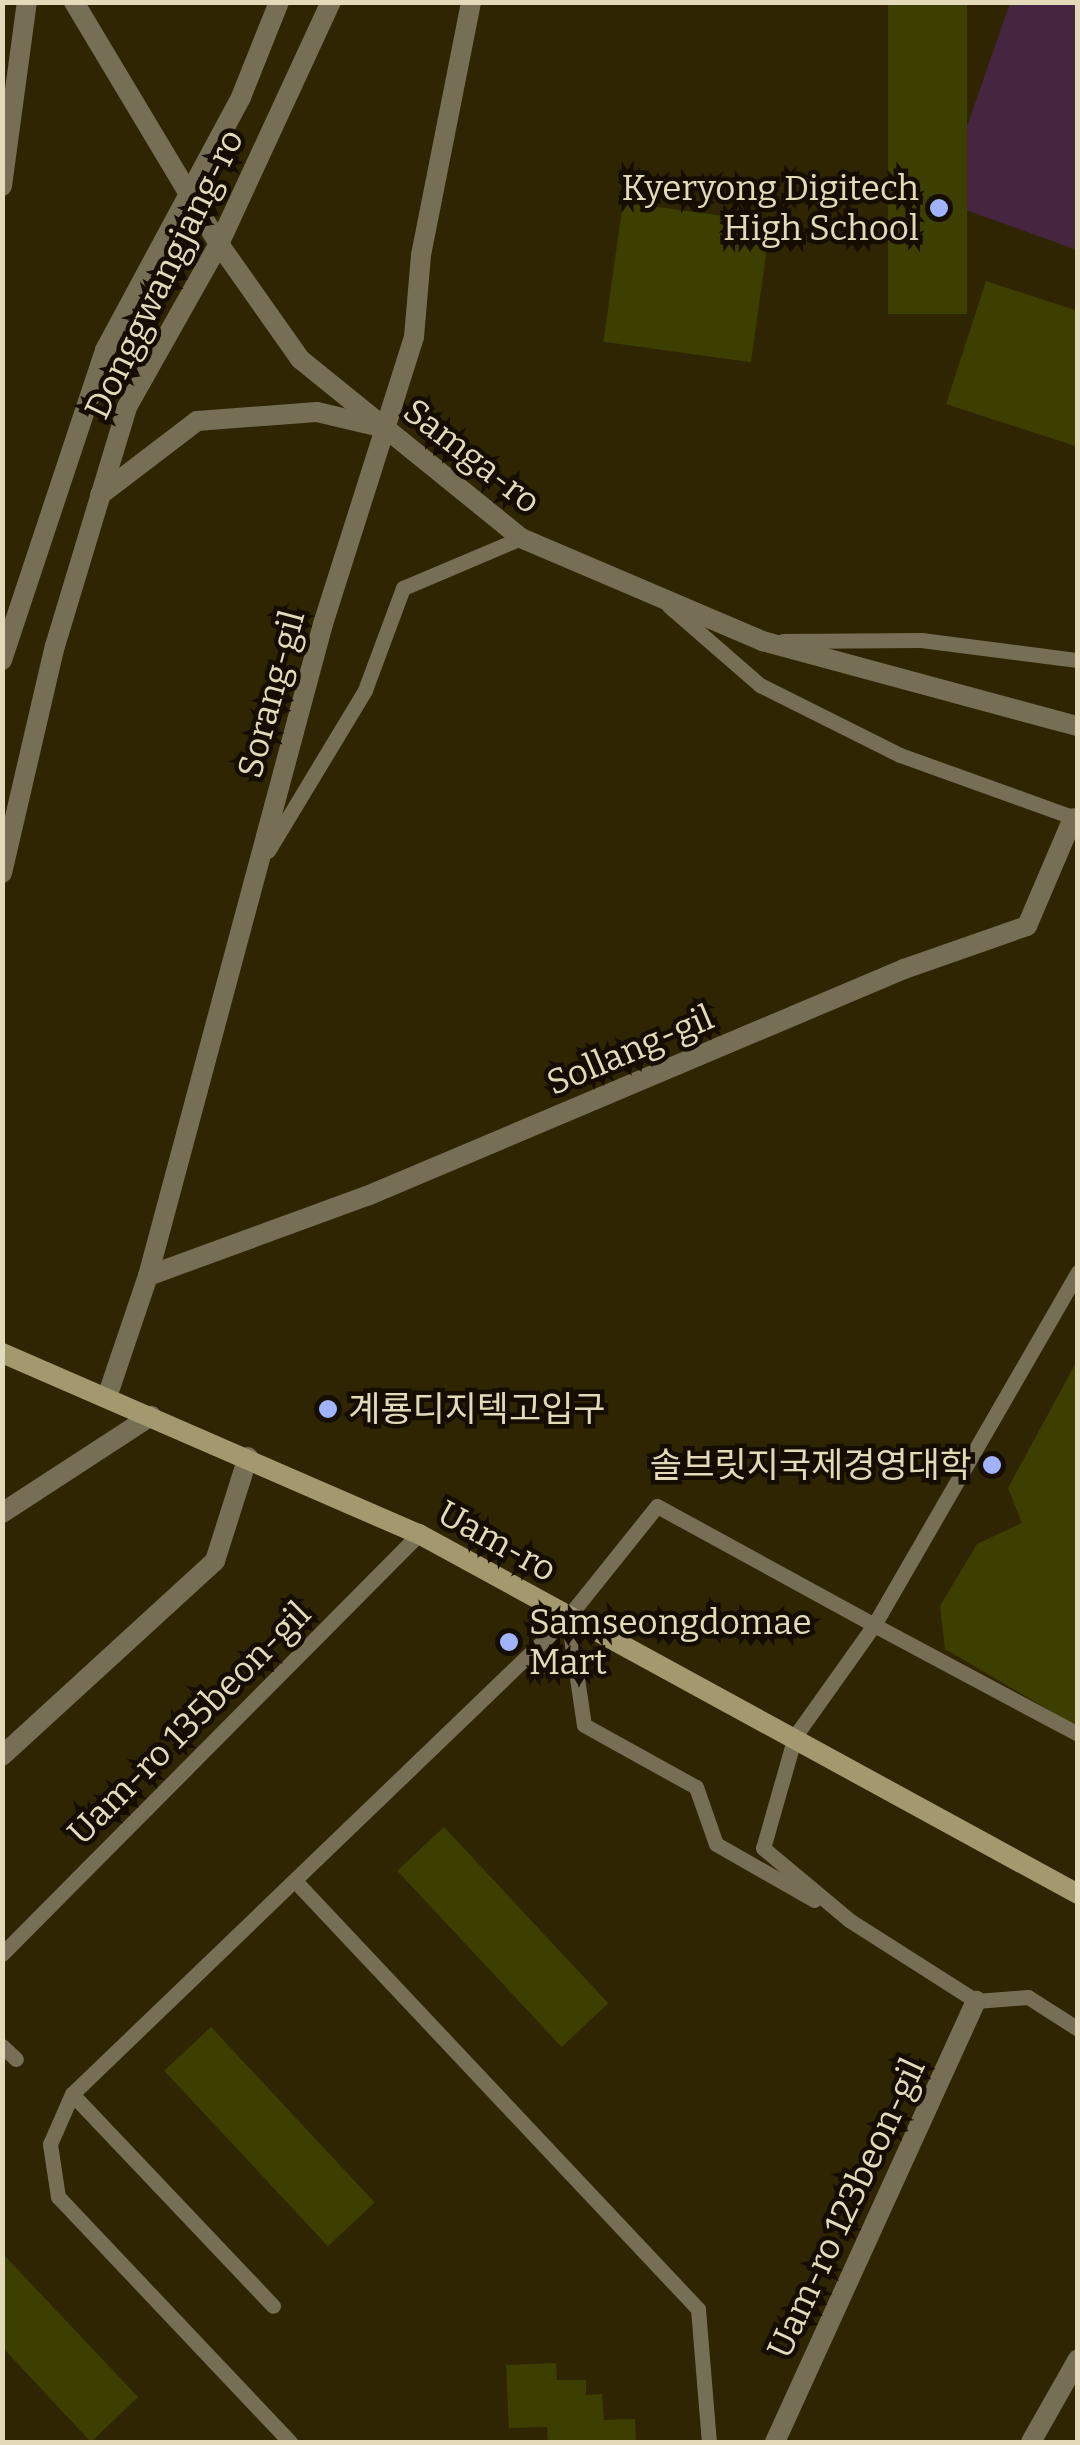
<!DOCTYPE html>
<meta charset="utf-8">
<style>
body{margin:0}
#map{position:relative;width:1080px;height:2445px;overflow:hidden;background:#2f2502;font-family:Bitter,"Noto Sans KR",serif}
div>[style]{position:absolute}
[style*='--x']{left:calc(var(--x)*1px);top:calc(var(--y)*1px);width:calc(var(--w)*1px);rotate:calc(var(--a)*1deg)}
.green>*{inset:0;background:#462541}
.building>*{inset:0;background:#3c3f00;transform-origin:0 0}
.service>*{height:15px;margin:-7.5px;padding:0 7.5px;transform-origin:7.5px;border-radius:7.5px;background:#766e55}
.minor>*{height:20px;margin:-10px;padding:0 10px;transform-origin:10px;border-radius:10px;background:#766e55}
.tertiary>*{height:20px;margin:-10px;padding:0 10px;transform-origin:10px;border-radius:10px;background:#766e55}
.secondary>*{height:20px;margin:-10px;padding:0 10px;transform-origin:10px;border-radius:10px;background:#a4986e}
.dots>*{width:28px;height:28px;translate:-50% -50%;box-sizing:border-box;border:5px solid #150e00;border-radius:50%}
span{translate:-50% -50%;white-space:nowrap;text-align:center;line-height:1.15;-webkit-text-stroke:9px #150e00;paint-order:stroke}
.poi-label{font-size:35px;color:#e3daba}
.right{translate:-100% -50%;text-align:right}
.left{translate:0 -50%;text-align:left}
.street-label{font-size:35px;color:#e3daba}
.frame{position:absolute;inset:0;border:5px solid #e3daba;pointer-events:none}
</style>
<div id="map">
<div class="green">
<i style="clip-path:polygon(1010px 3px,1077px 3px,1077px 250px,941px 201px)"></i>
</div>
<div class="building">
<i style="left:888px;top:2px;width:79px;height:312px"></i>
<i style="left:623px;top:202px;width:149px;height:141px;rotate:8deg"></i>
<i style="clip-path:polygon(986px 281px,1078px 311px,1078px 447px,946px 404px)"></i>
<i style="clip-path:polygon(1078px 1359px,1078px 1727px,945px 1649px,940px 1606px,977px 1544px,1022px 1523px,1008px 1488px)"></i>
<i style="left:444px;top:1827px;width:241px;height:64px;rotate:47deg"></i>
<i style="left:211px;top:2027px;width:240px;height:64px;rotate:47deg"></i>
<i style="clip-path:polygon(2px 2253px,138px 2397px,91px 2442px,2px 2347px)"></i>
<i style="clip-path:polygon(556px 2363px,557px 2380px,586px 2380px,586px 2395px,602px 2394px,604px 2420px,635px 2419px,636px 2442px,548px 2442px,547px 2427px,509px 2428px,506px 2365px)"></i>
</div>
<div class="service">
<i style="--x:669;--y:606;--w:121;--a:41"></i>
<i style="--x:760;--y:685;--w:157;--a:26.6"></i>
<i style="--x:900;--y:755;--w:189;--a:19.8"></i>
<i style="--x:783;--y:641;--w:138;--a:-0.4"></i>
<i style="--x:921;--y:640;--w:158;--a:7.3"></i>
<i style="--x:268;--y:851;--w:188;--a:-58.9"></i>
<i style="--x:365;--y:690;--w:109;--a:-69.6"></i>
<i style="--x:403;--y:588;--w:128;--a:-23"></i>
<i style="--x:568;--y:1617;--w:109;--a:81.6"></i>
<i style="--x:584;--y:1725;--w:128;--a:29"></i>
<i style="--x:696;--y:1787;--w:60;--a:70.7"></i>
<i style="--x:716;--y:1844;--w:113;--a:29.7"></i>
<i style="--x:1078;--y:1734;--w:231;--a:-151.9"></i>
<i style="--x:874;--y:1625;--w:136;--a:125.4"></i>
<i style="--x:795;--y:1736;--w:116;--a:105.9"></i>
<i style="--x:763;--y:1848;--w:112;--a:39.9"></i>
<i style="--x:849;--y:1920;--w:151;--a:32.5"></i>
<i style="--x:976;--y:2001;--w:52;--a:-4.4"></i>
<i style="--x:1028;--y:1997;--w:59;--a:32.6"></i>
<i style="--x:297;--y:1883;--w:585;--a:46.73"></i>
<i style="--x:698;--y:2309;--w:133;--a:85.3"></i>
<i style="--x:2;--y:1954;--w:592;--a:-45.21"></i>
<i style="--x:2;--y:2046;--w:19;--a:43"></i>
<i style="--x:72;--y:2094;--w:292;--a:46.5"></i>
<i style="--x:290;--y:2442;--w:337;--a:-133.4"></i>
<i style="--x:58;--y:2197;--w:54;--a:-98.6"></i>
<i style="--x:50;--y:2144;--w:55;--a:-66.3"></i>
<i style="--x:72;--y:2094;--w:688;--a:-43.88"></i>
<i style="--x:568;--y:1617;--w:142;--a:-51.3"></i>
<i style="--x:657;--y:1506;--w:247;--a:28.7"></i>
<i style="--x:874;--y:1625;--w:408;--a:-60"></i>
</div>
<div class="minor">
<i style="--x:2;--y:186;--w:186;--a:-82.3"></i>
<i style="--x:2;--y:660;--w:327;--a:-71.6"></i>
<i style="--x:105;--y:350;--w:287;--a:-61.7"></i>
<i style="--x:241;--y:97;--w:102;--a:-68.2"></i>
<i style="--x:2;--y:873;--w:233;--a:-76.9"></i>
<i style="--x:55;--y:646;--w:250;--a:-73.2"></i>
<i style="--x:127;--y:407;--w:187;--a:-60.6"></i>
<i style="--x:219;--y:244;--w:267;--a:-65.2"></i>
<i style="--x:148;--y:1276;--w:233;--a:-20.1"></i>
<i style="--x:367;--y:1196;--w:583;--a:-22.91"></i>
<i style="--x:904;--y:969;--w:130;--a:-19.3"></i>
<i style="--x:1027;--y:926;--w:117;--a:-66.9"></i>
<i style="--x:107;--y:1397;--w:128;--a:-71.3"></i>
<i style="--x:148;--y:1276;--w:675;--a:-74.98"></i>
<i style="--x:323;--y:624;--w:301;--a:-72.4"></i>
<i style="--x:414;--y:337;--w:82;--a:-85.1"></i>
<i style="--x:421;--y:255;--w:258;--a:-78.8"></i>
<i style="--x:2;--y:1513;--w:178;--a:-33.1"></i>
<i style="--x:2;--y:1756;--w:289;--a:-42.5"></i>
<i style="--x:215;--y:1561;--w:109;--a:-72.4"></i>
<i style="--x:775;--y:2442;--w:485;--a:-65.5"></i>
<i style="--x:1031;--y:2442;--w:95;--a:-60.5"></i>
</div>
<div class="tertiary">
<i style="--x:74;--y:2;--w:282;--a:59.1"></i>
<i style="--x:219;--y:244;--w:141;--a:54.8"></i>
<i style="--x:300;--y:359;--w:284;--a:39"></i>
<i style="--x:521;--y:538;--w:262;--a:23.1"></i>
<i style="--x:762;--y:641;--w:327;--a:15.1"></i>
<i style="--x:100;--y:495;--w:122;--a:-37.3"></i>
<i style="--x:197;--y:421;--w:120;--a:-4.3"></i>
<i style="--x:317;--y:412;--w:61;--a:13.3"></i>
</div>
<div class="secondary">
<i style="--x:2;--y:1353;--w:455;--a:23.5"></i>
<i style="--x:419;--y:1534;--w:751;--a:28.65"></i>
</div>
<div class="dots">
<i style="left:939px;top:208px;background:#a1b3fd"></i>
<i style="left:328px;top:1409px;background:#a1b3fd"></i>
<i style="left:992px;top:1465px;background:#a1b3fd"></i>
<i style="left:509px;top:1642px;background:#a1b3fd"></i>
</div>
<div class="poi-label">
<span class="right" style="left:919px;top:208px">Kyeryong Digitech<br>High School</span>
<span class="left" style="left:348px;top:1409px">계룡디지텍고입구</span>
<span class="right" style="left:972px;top:1465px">솔브릿지국제경영대학</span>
<span class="left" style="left:529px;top:1642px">Samseongdomae<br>Mart</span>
</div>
<div class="street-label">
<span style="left:164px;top:274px;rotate:-64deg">Donggwangjang-ro</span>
<span style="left:472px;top:456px;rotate:38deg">Samga-ro</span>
<span style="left:271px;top:694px;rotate:-75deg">Sorang-gil</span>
<span style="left:630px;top:1050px;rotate:-23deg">Sollang-gil</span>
<span style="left:497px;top:1541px;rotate:29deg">Uam-ro</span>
<span style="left:189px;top:1723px;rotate:-45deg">Uam-ro 135beon-gil</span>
<span style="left:846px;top:2208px;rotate:-65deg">Uam-ro 123beon-gil</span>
</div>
<div class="frame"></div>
</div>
